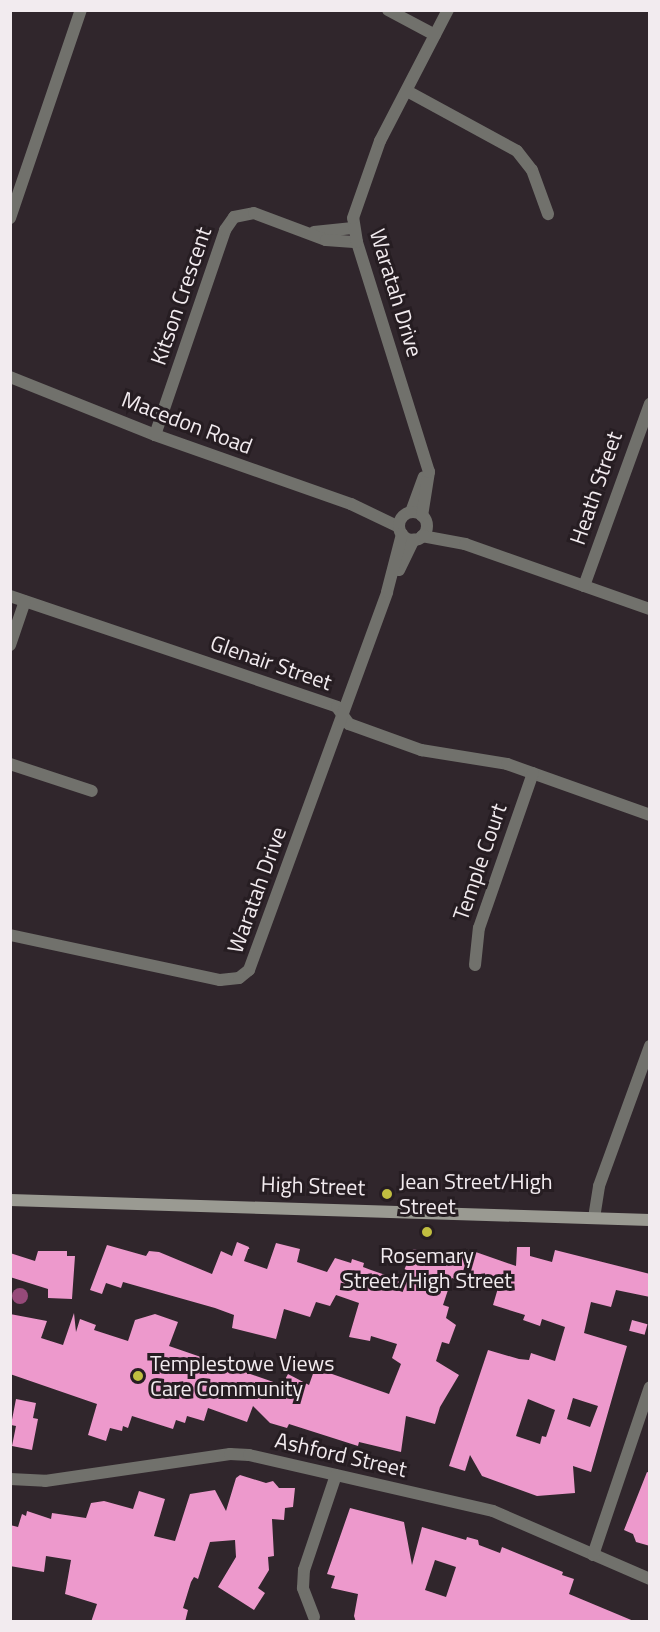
<!DOCTYPE html>
<style>
body{margin:0}
#map{position:relative;width:660px;height:1632px;overflow:hidden;background:#30262c;font-family:"Titillium Web",sans-serif}
div>[style]{position:absolute}
[style*='--x']{left:calc(var(--x)*1px);top:calc(var(--y)*1px);width:calc(var(--w)*1px);rotate:calc(var(--a)*1deg)}
.water>*{inset:0;background:#964a7a}
.round{border-radius:50%}
.building>*{inset:0;background:#ed99cc;transform-origin:0 0}
.street>*{height:12px;margin:-6px;padding:0 6px;transform-origin:6px;border-radius:6px;background:#71716c}
.street>.ring{margin:-6px;padding:0;box-sizing:content-box;background:none;border:12px solid #71716c;border-radius:50%}
.secondary>*{height:12px;margin:-6px;padding:0 6px;transform-origin:6px;border-radius:6px;background:#9a9a92}
.dots>*{width:16px;height:16px;translate:-50% -50%;box-sizing:border-box;border:3px solid #261d22;border-radius:50%}
span{translate:-50% -50%;white-space:nowrap;text-align:center;line-height:1.15;-webkit-text-stroke:6px #261d22;paint-order:stroke}
.street-label{font-size:22px;color:#f2ebef}
.poi-label{font-size:22px;color:#f2ebef}
.left{translate:0 -50%;text-align:left}
.frame{position:absolute;inset:0;border:12px solid #f2ebef;pointer-events:none}
</style>
<div id="map">
<div class="water">
<i class="round" style="left:12px;top:1288px;width:16px;height:16px"></i>
</div>
<div class="building">
<i style="clip-path:polygon(evenodd,237px 1242px,249px 1247px,244px 1261px,267px 1269px,276px 1243px,300px 1249px,297px 1262px,327px 1272px,335px 1258px,351px 1263px,352px 1259px,364px 1263px,363px 1267px,371px 1270px,400px 1280px,413px 1249px,445px 1258px,447px 1253px,468px 1257px,470px 1250px,516px 1266px,517px 1247px,530px 1247px,530px 1256px,552px 1262px,555px 1250px,650px 1274px,650px 1297px,616px 1290px,611px 1307px,591px 1302px,584px 1333px,627px 1346px,591px 1472px,573px 1466px,575px 1493px,537px 1496px,482px 1476px,470px 1455px,465px 1471px,449px 1466px,488px 1350px,519px 1359px,529px 1360px,531px 1353px,555px 1361px,565px 1327px,542px 1319px,540px 1326px,523px 1320px,525px 1315px,493px 1305px,498px 1288px,474px 1281px,473px 1285px,452px 1278px,443px 1305px,449px 1307px,446px 1318px,456px 1325px,449px 1344px,442px 1342px,436px 1361px,459px 1375px,440px 1407px,435px 1424px,406px 1416px,401px 1452px,359px 1442px,358px 1446px,289px 1424px,287px 1428px,270px 1423px,253px 1406px,247px 1422px,208px 1408px,204px 1421px,187px 1416px,185px 1423px,176px 1420px,173px 1429px,132px 1416px,128px 1428px,123px 1426px,122px 1431px,110px 1428px,106px 1441px,88px 1435px,97px 1404px,10px 1374px,10px 1314px,47px 1321px,41px 1338px,63px 1345px,74px 1313px,76px 1332px,80px 1319px,96px 1325px,94px 1330px,128px 1341px,135px 1320px,155px 1314px,178px 1322px,169px 1346px,282px 1385px,288px 1374px,309px 1385px,315px 1368px,389px 1394px,401px 1364px,392px 1358px,397px 1344px,371px 1336px,370px 1341px,349px 1337px,359px 1303px,336px 1295px,330px 1306px,316px 1302px,310px 1317px,284px 1309px,276px 1339px,232px 1328px,234px 1315px,215px 1308px,123px 1282px,121px 1288px,106px 1283px,102px 1294px,90px 1290px,107px 1245px,146px 1256px,149px 1251px,159px 1252px,212px 1274px,221px 1251px,232px 1256px,237px 1242px,573px 1398px,598px 1406px,590px 1427px,567px 1419px,573px 1398px,237px 1242px,528px 1399px,555px 1410px,546px 1437px,542px 1436px,540px 1444px,516px 1436px,528px 1399px)"></i>
<i style="clip-path:polygon(38px 1251px,67px 1251px,67px 1256px,75px 1256px,72px 1299px,48px 1298px,48px 1289px,10px 1277px,10px 1253px,35px 1261px)"></i>
<i style="left:632px;top:1320px;width:16px;height:11px;rotate:15deg"></i>
<i style="clip-path:polygon(16px 1399px,36px 1403px,33px 1418px,38px 1419px,32px 1450px,12px 1446px,16px 1426px,11px 1425px)"></i>
<i style="clip-path:polygon(647px 1472px,650px 1473px,650px 1546px,636px 1542px,633px 1534px,624px 1530px)"></i>
<i style="clip-path:polygon(240px 1475px,266px 1483px,273px 1481px,279px 1488px,295px 1488px,293px 1507px,285px 1508px,284px 1520px,272px 1519px,274px 1556px,268px 1557px,269px 1570px,258px 1588px,265px 1593px,254px 1610px,218px 1587px,236px 1557px,235px 1540px,210px 1542px,198px 1579px,194px 1577px,191px 1582px,183px 1608px,188px 1610px,185px 1622px,91px 1622px,97px 1604px,65px 1594px,71px 1560px,46px 1556px,44px 1572px,10px 1566px,10px 1525px,18px 1527px,22px 1514px,26px 1516px,27px 1511px,51px 1519px,52px 1513px,86px 1518px,91px 1503px,104px 1501px,133px 1509px,139px 1491px,165px 1499px,154px 1536px,175px 1541px,190px 1494px,215px 1490px,226px 1511px,236px 1478px)"></i>
<i style="clip-path:polygon(evenodd,350px 1508px,404px 1522px,412px 1565px,422px 1527px,466px 1540px,467px 1537px,478px 1540px,479px 1545px,500px 1553px,502px 1547px,563px 1572px,562px 1575px,574px 1579px,569px 1594px,636px 1622px,356px 1622px,354px 1616px,358px 1594px,331px 1588px,335px 1576px,327px 1574px,350px 1508px,435px 1560px,456px 1567px,446px 1597px,425px 1590px,435px 1560px)"></i>
</div>
<div class="street">
<i style="--x:388;--y:10;--w:53;--a:28"></i>
<i style="--x:407;--y:91;--w:125;--a:28.6"></i>
<i style="--x:517;--y:151;--w:24;--a:52"></i>
<i style="--x:532;--y:170;--w:47;--a:70"></i>
<i style="--x:10;--y:218;--w:220;--a:-71.2"></i>
<i style="--x:314;--y:232;--w:39;--a:-6"></i>
<i style="--x:10;--y:377;--w:156;--a:21.8"></i>
<i style="--x:155;--y:435;--w:208;--a:19.4"></i>
<i style="--x:351;--y:504;--w:53;--a:25.6"></i>
<i style="--x:155;--y:435;--w:217;--a:-71.1"></i>
<i style="--x:225;--y:230;--w:16;--a:-55"></i>
<i style="--x:234;--y:217;--w:20;--a:-11"></i>
<i style="--x:254;--y:213;--w:77;--a:20.6"></i>
<i style="--x:326;--y:240;--w:31;--a:4"></i>
<i style="--x:411;--y:512;--w:37;--a:-70"></i>
<i class="ring" style="left:399px;top:512px;width:16px;height:16px"></i>
<i style="--x:422;--y:516;--w:45;--a:-81"></i>
<i style="--x:429;--y:472;--w:241;--a:-107.4"></i>
<i style="--x:357;--y:242;--w:24;--a:-99"></i>
<i style="--x:353;--y:218;--w:82;--a:-70.7"></i>
<i style="--x:380;--y:141;--w:148;--a:-62.6"></i>
<i style="--x:422;--y:536;--w:44;--a:10.5"></i>
<i style="--x:465;--y:544;--w:196;--a:19.4"></i>
<i style="--x:399;--y:570;--w:34;--a:-64"></i>
<i style="--x:584;--y:586;--w:194;--a:-70.1"></i>
<i style="--x:10;--y:596;--w:345;--a:18.7"></i>
<i style="--x:337;--y:707;--w:21;--a:55"></i>
<i style="--x:349;--y:724;--w:77;--a:19.9"></i>
<i style="--x:421;--y:750;--w:87;--a:9.2"></i>
<i style="--x:507;--y:764;--w:152;--a:19.6"></i>
<i style="--x:10;--y:645;--w:46;--a:-71.2"></i>
<i style="--x:10;--y:764;--w:86;--a:18.2"></i>
<i style="--x:10;--y:935;--w:215;--a:12.1"></i>
<i style="--x:220;--y:980;--w:19;--a:-6"></i>
<i style="--x:239;--y:978;--w:13;--a:-39"></i>
<i style="--x:249;--y:970;--w:402;--a:-69.9"></i>
<i style="--x:387;--y:592;--w:60;--a:-75.5"></i>
<i style="--x:475;--y:965;--w:37;--a:-84"></i>
<i style="--x:479;--y:928;--w:164;--a:-70.8"></i>
<i style="--x:594;--y:1218;--w:32;--a:-81"></i>
<i style="--x:599;--y:1186;--w:149;--a:-70"></i>
<i style="--x:10;--y:1479;--w:35;--a:3"></i>
<i style="--x:45;--y:1481;--w:187;--a:-8.3"></i>
<i style="--x:230;--y:1454;--w:19;--a:3"></i>
<i style="--x:249;--y:1455;--w:250;--a:12.9"></i>
<i style="--x:493;--y:1511;--w:171;--a:23.4"></i>
<i style="--x:593;--y:1555;--w:177;--a:-71.3"></i>
<i style="--x:314;--y:1617;--w:31;--a:-111"></i>
<i style="--x:303;--y:1588;--w:18;--a:-87"></i>
<i style="--x:304;--y:1570;--w:100;--a:-71.4"></i>
</div>
<div class="secondary">
<i style="--x:10;--y:1200;--w:640;--a:1.79"></i>
</div>
<div class="dots">
<i style="left:387px;top:1194px;background:#c1be40"></i>
<i style="left:427px;top:1232px;background:#c1be40"></i>
<i style="left:138px;top:1376px;background:#c1be40"></i>
</div>
<div class="street-label">
<span style="left:396px;top:293px;rotate:73deg">Waratah Drive</span>
<span style="left:181px;top:296px;rotate:-71deg">Kitson Crescent</span>
<span style="left:187px;top:423px;rotate:21deg">Macedon Road</span>
<span style="left:596px;top:488px;rotate:-71deg">Heath Street</span>
<span style="left:271px;top:663px;rotate:19deg">Glenair Street</span>
<span style="left:480px;top:862px;rotate:-71deg">Temple Court</span>
<span style="left:257px;top:890px;rotate:-70deg">Waratah Drive</span>
<span style="left:313px;top:1186px;rotate:2deg">High Street</span>
<span style="left:341px;top:1455px;rotate:13deg">Ashford Street</span>
</div>
<div class="poi-label">
<span class="left" style="left:399px;top:1194px">Jean Street/High<br>Street</span>
<span style="left:427px;top:1268px">Rosemary<br>Street/High Street</span>
<span class="left" style="left:150px;top:1376px">Templestowe Views<br>Care Community</span>
</div>
<div class="frame"></div>
</div>
